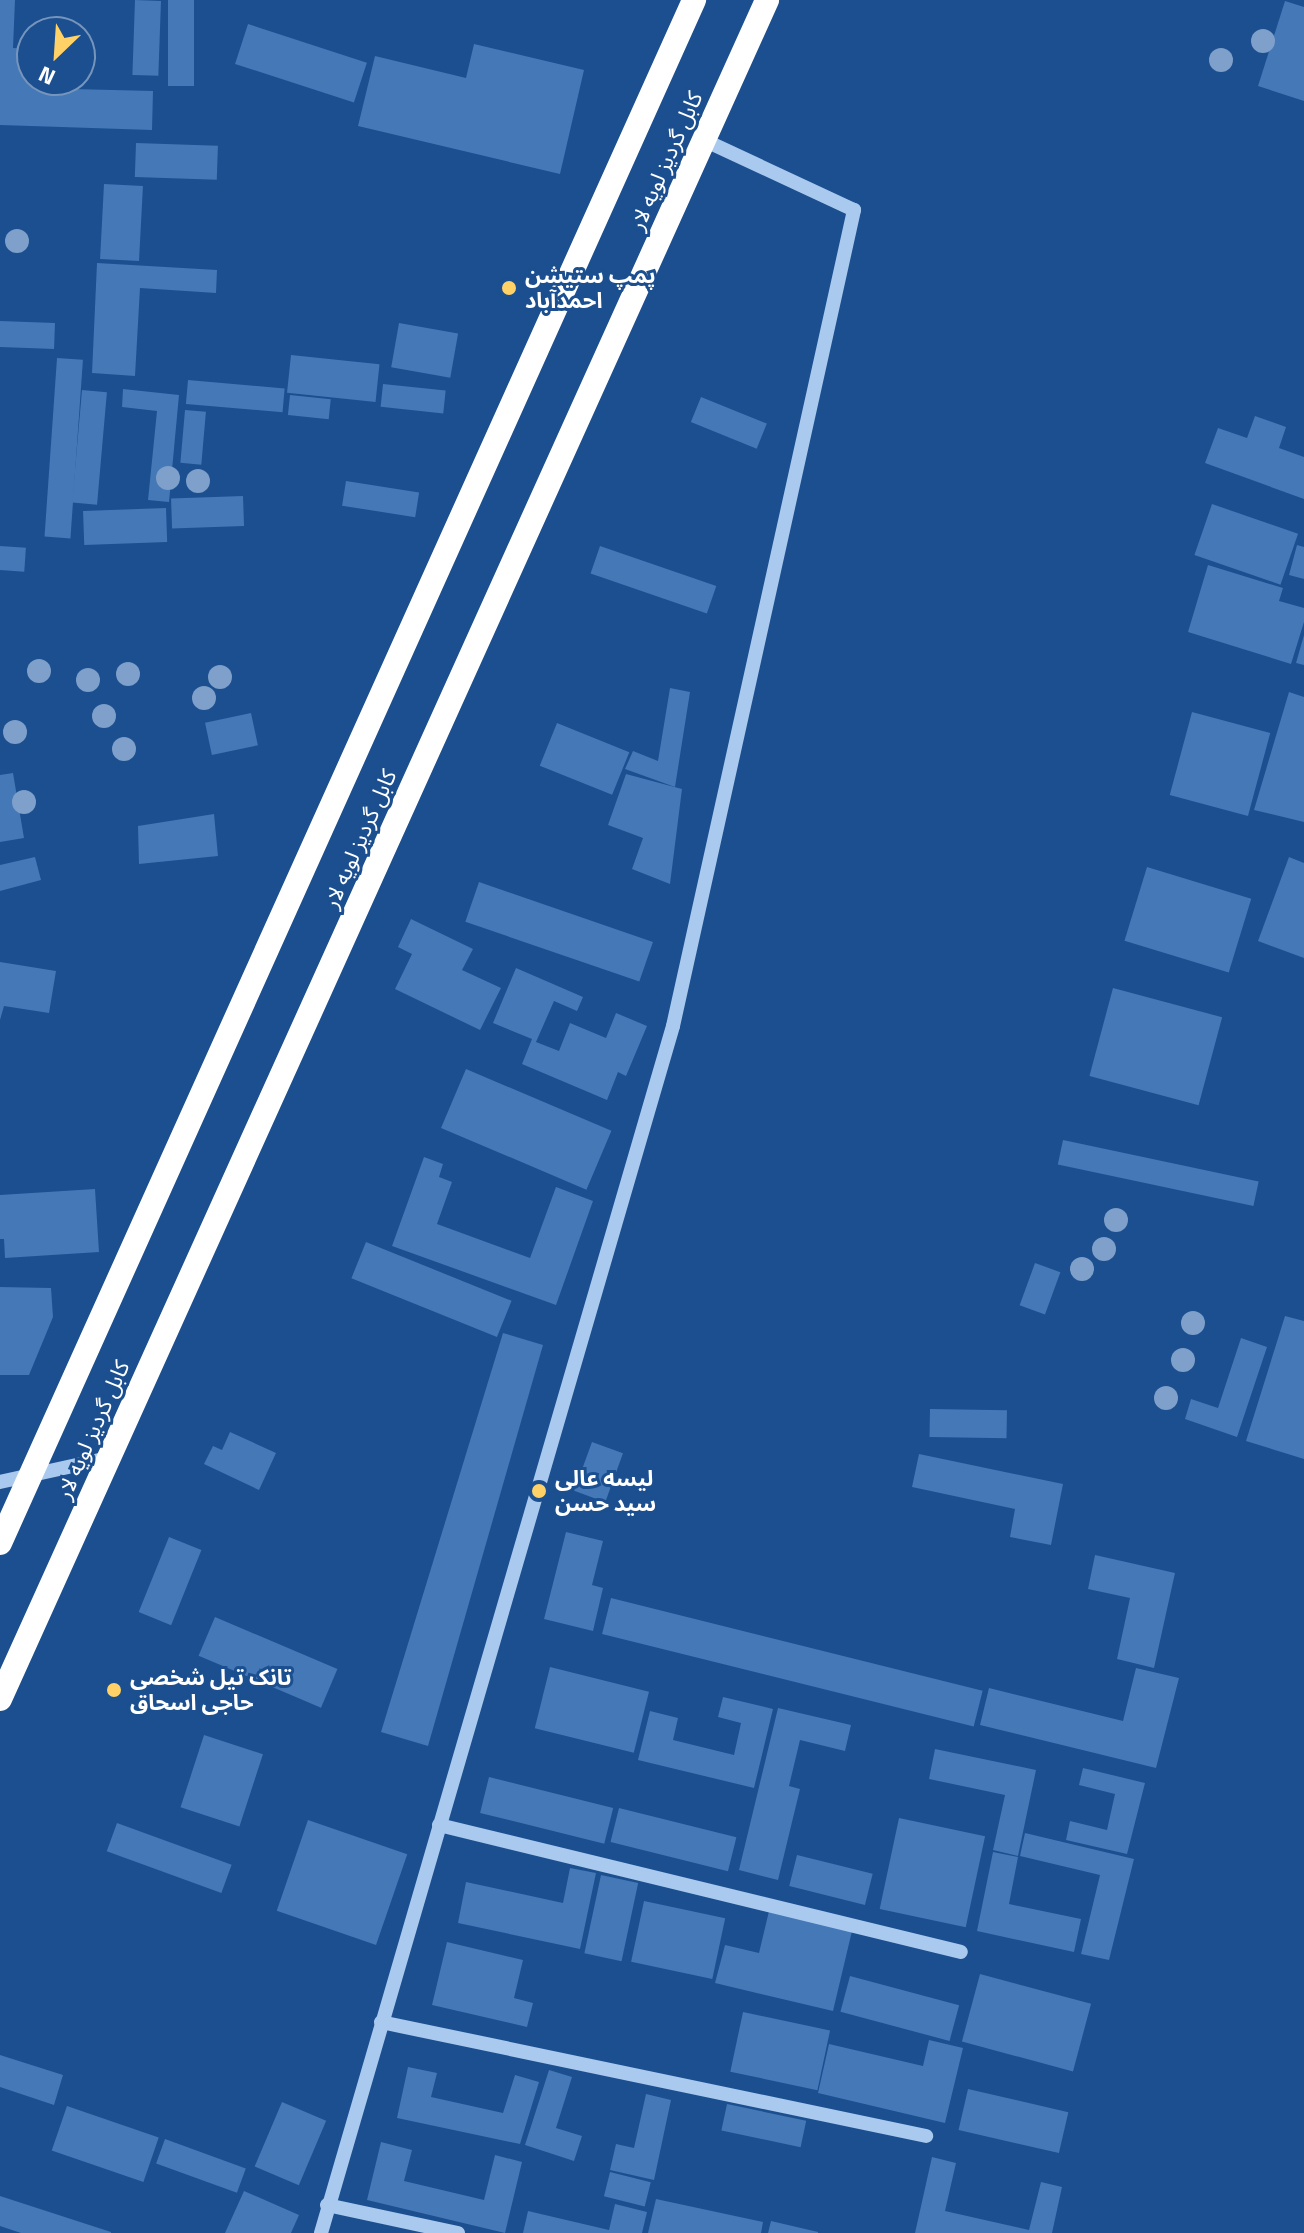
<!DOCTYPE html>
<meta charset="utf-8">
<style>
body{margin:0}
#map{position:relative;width:1304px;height:2233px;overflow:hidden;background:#1b4f8f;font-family:"Titillium Web","Noto Sans Arabic",sans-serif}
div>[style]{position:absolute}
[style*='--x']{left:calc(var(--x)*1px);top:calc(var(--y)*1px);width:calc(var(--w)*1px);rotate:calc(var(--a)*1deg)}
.building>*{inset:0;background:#4478b7;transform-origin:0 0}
.minor>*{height:14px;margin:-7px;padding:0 7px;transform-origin:7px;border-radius:7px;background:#a9c9ee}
.highway>*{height:24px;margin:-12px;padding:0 12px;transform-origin:12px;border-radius:12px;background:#fff}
.trees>*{width:24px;height:24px;margin:-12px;border-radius:50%;background:#7ea0ca}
.dots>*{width:22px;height:22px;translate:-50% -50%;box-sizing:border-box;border:4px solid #1b4f8f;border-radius:50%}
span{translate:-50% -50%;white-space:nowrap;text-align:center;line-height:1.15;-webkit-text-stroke:6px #1b4f8f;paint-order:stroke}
.street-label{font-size:22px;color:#fff}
.poi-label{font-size:22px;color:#fff;font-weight:700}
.left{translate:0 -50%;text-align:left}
.north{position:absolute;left:16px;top:16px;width:80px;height:80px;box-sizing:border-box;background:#1b4f8f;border:2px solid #7695bc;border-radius:50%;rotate:205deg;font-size:22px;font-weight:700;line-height:32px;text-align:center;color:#fff}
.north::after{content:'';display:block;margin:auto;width:28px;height:36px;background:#ffd166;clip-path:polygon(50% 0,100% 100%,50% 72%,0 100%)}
</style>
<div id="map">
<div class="building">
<i style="clip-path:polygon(0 0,15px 0,13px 48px,32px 49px,32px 80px,72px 80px,72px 89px,153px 91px,152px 130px,0 125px)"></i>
<i style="left:135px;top:0;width:26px;height:75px;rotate:2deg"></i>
<i style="left:168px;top:0;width:26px;height:86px"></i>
<i style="clip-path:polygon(1285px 1px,1304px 7px,1304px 101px,1258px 86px)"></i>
<i style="left:248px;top:24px;width:125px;height:42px;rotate:18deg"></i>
<i style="clip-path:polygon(474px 44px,584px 70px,560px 174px,358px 126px,375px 56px,466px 78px)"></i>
<i style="left:136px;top:143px;width:82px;height:34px;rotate:2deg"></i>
<i style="left:104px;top:184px;width:39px;height:75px;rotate:3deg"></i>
<i style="clip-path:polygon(97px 263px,217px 270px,216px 293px,140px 288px,135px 376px,92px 373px)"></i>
<i style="left:0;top:321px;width:55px;height:26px;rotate:2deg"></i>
<i style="left:399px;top:323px;width:60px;height:45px;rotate:10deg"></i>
<i style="left:291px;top:355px;width:89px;height:38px;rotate:6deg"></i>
<i style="left:57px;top:358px;width:26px;height:179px;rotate:4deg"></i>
<i style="left:188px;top:380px;width:97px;height:24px;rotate:5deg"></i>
<i style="left:383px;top:384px;width:63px;height:23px;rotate:6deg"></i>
<i style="clip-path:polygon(123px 389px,179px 395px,169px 502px,148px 500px,157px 411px,122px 407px)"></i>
<i style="left:82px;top:390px;width:25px;height:113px;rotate:5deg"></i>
<i style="left:290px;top:395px;width:41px;height:20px;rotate:6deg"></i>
<i style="left:701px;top:397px;width:71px;height:27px;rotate:22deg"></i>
<i style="left:185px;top:410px;width:21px;height:53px;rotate:5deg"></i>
<i style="clip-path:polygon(1255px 416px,1286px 427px,1279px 448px,1304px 457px,1304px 499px,1205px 463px,1218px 428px,1247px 438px)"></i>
<i style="left:346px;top:481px;width:74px;height:25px;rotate:9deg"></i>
<i style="left:243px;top:496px;width:30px;height:72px;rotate:88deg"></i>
<i style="left:1212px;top:504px;width:91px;height:54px;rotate:19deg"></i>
<i style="left:166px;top:508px;width:34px;height:83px;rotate:88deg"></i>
<i style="clip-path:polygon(1297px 545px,1304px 547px,1304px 579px,1289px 575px)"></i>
<i style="left:0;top:546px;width:26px;height:24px;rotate:4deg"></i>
<i style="left:600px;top:546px;width:123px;height:29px;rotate:19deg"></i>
<i style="clip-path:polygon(1208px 565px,1283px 588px,1279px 601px,1304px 608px,1304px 622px,1291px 664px,1188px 632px)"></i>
<i style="clip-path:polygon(1304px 635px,1304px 665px,1296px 663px)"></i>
<i style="clip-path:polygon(670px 688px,690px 692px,675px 787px,625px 769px,633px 751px,658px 761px)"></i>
<i style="clip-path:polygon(1289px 692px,1304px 697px,1304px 822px,1254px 810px)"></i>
<i style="left:1192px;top:712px;width:81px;height:86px;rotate:15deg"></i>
<i style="left:251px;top:713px;width:33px;height:47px;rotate:78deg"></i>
<i style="left:557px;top:723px;width:78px;height:46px;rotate:22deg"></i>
<i style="clip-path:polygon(13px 773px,24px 838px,0 842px,0 775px)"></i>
<i style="clip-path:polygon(626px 774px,682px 789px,670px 884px,632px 869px,643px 838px,608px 825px)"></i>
<i style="clip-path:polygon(214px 814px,218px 856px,139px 864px,138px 826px)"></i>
<i style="clip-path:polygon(35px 857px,41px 880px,0 891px,0 865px)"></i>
<i style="clip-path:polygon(1289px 857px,1304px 863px,1304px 958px,1258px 941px)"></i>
<i style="left:1147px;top:867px;width:109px;height:77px;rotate:17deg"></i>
<i style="left:479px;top:882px;width:184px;height:42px;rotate:19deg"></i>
<i style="clip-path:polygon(411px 919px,473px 949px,462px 970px,501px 988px,480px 1030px,395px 989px,412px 954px,398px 947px)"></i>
<i style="clip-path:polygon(0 962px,56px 971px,49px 1013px,4px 1006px,0 1020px)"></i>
<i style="clip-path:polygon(516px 968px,583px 997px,577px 1011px,554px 1001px,536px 1042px,559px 1051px,570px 1023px,606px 1038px,616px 1013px,647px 1026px,626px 1076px,618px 1072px,607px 1100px,522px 1064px,532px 1039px,493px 1023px)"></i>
<i style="left:1113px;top:988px;width:113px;height:91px;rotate:15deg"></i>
<i style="left:466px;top:1069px;width:158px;height:64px;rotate:23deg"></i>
<i style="left:1063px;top:1140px;width:200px;height:25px;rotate:12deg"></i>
<i style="clip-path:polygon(424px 1157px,443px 1164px,439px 1177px,452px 1182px,437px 1224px,530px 1258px,556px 1187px,593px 1201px,556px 1305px,392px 1246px)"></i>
<i style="clip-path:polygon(95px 1189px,99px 1252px,5px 1258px,4px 1239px,0 1239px,0 1195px)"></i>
<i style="left:366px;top:1242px;width:157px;height:39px;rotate:22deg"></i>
<i style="left:1035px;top:1263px;width:27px;height:45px;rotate:20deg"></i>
<i style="clip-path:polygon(0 1287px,51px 1288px,53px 1317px,29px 1375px,0 1375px)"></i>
<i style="clip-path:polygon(1285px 1316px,1304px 1321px,1304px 1459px,1246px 1441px)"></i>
<i style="clip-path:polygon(503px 1333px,543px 1345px,428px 1746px,381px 1732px)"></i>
<i style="clip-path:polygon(1241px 1338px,1267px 1347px,1237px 1437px,1185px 1419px,1191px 1399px,1218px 1408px)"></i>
<i style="left:930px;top:1409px;width:77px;height:28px;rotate:1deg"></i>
<i style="clip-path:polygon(230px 1432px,276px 1453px,259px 1490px,204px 1464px,213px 1446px,222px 1450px)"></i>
<i style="left:592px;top:1442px;width:33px;height:52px;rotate:20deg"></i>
<i style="clip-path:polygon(919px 1454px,1063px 1484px,1051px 1545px,1010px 1537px,1015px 1509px,912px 1487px)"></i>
<i style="clip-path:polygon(566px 1532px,603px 1541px,592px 1585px,603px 1588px,593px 1631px,544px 1619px)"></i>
<i style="left:169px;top:1537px;width:35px;height:81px;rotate:22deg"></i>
<i style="clip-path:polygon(1095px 1555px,1175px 1573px,1154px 1668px,1117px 1659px,1130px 1598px,1088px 1589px)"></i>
<i style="left:611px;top:1598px;width:383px;height:37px;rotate:14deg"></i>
<i style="left:215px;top:1617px;width:133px;height:42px;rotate:23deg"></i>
<i style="left:550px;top:1667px;width:102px;height:63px;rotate:14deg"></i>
<i style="clip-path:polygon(1136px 1668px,1179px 1678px,1156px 1768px,980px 1725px,989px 1688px,1123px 1721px)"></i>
<i style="clip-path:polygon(723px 1697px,773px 1709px,754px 1788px,638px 1760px,650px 1711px,678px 1718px,673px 1740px,734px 1755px,741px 1723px,718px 1717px)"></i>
<i style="clip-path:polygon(778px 1708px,851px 1725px,845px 1751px,800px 1740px,789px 1786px,800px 1789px,778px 1880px,739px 1870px)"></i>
<i style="left:204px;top:1735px;width:62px;height:76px;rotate:18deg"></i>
<i style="clip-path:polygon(935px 1749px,1036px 1770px,1018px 1856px,993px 1850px,1005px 1795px,929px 1779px)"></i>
<i style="clip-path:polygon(1083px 1768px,1145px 1783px,1127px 1854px,1066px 1840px,1070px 1821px,1107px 1830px,1115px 1794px,1079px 1785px)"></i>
<i style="left:489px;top:1777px;width:128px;height:37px;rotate:14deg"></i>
<i style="left:619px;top:1808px;width:121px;height:35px;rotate:14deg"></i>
<i style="left:899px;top:1818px;width:88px;height:93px;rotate:12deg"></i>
<i style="left:308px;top:1820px;width:105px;height:96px;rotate:19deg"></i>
<i style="left:117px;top:1823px;width:122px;height:30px;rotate:20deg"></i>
<i style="clip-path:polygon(1025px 1833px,1134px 1859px,1109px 1960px,1081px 1954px,1100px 1875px,1020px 1856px)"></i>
<i style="clip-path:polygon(993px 1852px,1018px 1857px,1009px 1904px,1081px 1919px,1074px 1952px,977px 1931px)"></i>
<i style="left:797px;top:1855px;width:78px;height:32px;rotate:14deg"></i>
<i style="clip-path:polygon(570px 1868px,596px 1873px,580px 1949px,458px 1923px,466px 1882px,563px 1903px)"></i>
<i style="left:601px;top:1875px;width:38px;height:80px;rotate:12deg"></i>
<i style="left:644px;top:1901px;width:83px;height:62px;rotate:12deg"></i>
<i style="clip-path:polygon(769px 1911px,852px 1931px,833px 2011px,715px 1983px,725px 1945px,759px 1953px)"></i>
<i style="clip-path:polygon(447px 1942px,523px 1960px,514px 1998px,533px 2003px,527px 2027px,432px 2005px)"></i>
<i style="left:980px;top:1974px;width:115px;height:70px;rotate:15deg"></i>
<i style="left:850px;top:1976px;width:113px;height:37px;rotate:15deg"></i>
<i style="left:743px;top:2012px;width:89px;height:61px;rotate:12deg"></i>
<i style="clip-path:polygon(929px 2040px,963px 2048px,945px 2123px,818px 2093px,829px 2044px,923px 2066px)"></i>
<i style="clip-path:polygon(0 2055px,63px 2075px,54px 2105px,0 2087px)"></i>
<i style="clip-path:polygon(408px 2067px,437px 2073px,431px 2097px,503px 2113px,515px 2075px,539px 2082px,520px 2144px,397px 2118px)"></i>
<i style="clip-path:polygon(549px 2070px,572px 2077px,556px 2128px,582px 2136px,574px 2161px,525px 2145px)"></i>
<i style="left:968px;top:2089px;width:103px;height:42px;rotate:13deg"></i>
<i style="clip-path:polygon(646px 2094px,671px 2100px,654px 2180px,610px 2170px,616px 2144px,634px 2148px)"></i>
<i style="left:282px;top:2102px;width:48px;height:70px;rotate:23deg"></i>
<i style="left:727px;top:2104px;width:81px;height:27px;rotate:12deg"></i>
<i style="left:67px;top:2106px;width:97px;height:47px;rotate:19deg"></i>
<i style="left:165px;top:2139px;width:86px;height:26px;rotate:20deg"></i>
<i style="clip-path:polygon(381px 2142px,412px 2150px,404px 2181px,484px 2200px,495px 2155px,522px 2162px,505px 2233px,367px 2200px)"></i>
<i style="clip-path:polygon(932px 2157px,956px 2163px,945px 2211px,1029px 2230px,1041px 2182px,1062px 2187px,1052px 2233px,915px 2233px)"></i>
<i style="left:610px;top:2172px;width:42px;height:25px;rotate:14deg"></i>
<i style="clip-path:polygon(244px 2191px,299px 2215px,291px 2233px,225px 2233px)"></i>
<i style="clip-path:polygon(0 2196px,111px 2232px,111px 2233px,21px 2233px,0 2226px)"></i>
<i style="clip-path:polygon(656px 2199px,763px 2222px,761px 2233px,648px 2233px)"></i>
<i style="clip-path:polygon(615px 2204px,647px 2212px,642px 2233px,523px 2233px,528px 2211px,609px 2230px)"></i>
<i style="clip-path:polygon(771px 2221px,818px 2232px,818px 2233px,768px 2233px)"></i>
</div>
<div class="minor">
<i style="--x:0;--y:1482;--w:112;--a:-12.4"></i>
<i style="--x:439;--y:1825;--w:537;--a:13.67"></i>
<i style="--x:381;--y:2022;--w:557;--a:11.81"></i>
<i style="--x:327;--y:2205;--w:134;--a:12.1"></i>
<i style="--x:321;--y:2233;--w:1257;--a:-73.74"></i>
<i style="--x:673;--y:1026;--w:836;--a:-77.49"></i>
<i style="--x:854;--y:210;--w:166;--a:-155"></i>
</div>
<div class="highway">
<i style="--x:0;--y:1543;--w:1692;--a:-65.78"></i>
<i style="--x:0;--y:1699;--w:1864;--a:-65.7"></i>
</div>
<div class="trees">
<i style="left:1263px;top:41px"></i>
<i style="left:1221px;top:60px"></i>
<i style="left:17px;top:241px"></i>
<i style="left:168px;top:478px"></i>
<i style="left:198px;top:481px"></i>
<i style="left:39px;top:671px"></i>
<i style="left:128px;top:674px"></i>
<i style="left:220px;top:677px"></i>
<i style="left:88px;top:680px"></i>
<i style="left:204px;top:698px"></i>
<i style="left:104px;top:716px"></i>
<i style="left:15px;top:732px"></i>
<i style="left:124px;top:749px"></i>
<i style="left:24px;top:802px"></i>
<i style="left:1116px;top:1220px"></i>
<i style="left:1104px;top:1249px"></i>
<i style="left:1082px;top:1269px"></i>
<i style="left:1193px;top:1323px"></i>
<i style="left:1183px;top:1360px"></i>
<i style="left:1166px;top:1398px"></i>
</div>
<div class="dots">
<i style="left:509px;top:288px;background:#ffd166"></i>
<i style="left:539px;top:1491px;background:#ffd166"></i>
<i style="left:114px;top:1690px;background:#ffd166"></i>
</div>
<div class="street-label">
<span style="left:666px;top:161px;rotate:-66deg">کابل گردیز لویه لار</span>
<span style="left:360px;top:839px;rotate:-66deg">کابل گردیز لویه لار</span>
<span style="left:93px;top:1430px;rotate:-66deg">کابل گردیز لویه لار</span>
</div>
<div class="poi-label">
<span class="left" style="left:525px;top:288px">پمپ ستیشن<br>احمدآباد</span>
<span class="left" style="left:555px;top:1491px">لیسه عالی<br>سید حسن</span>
<span class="left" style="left:130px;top:1690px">تانک تیل شخصی<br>حاجی اسحاق</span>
</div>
<div class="north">N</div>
</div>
